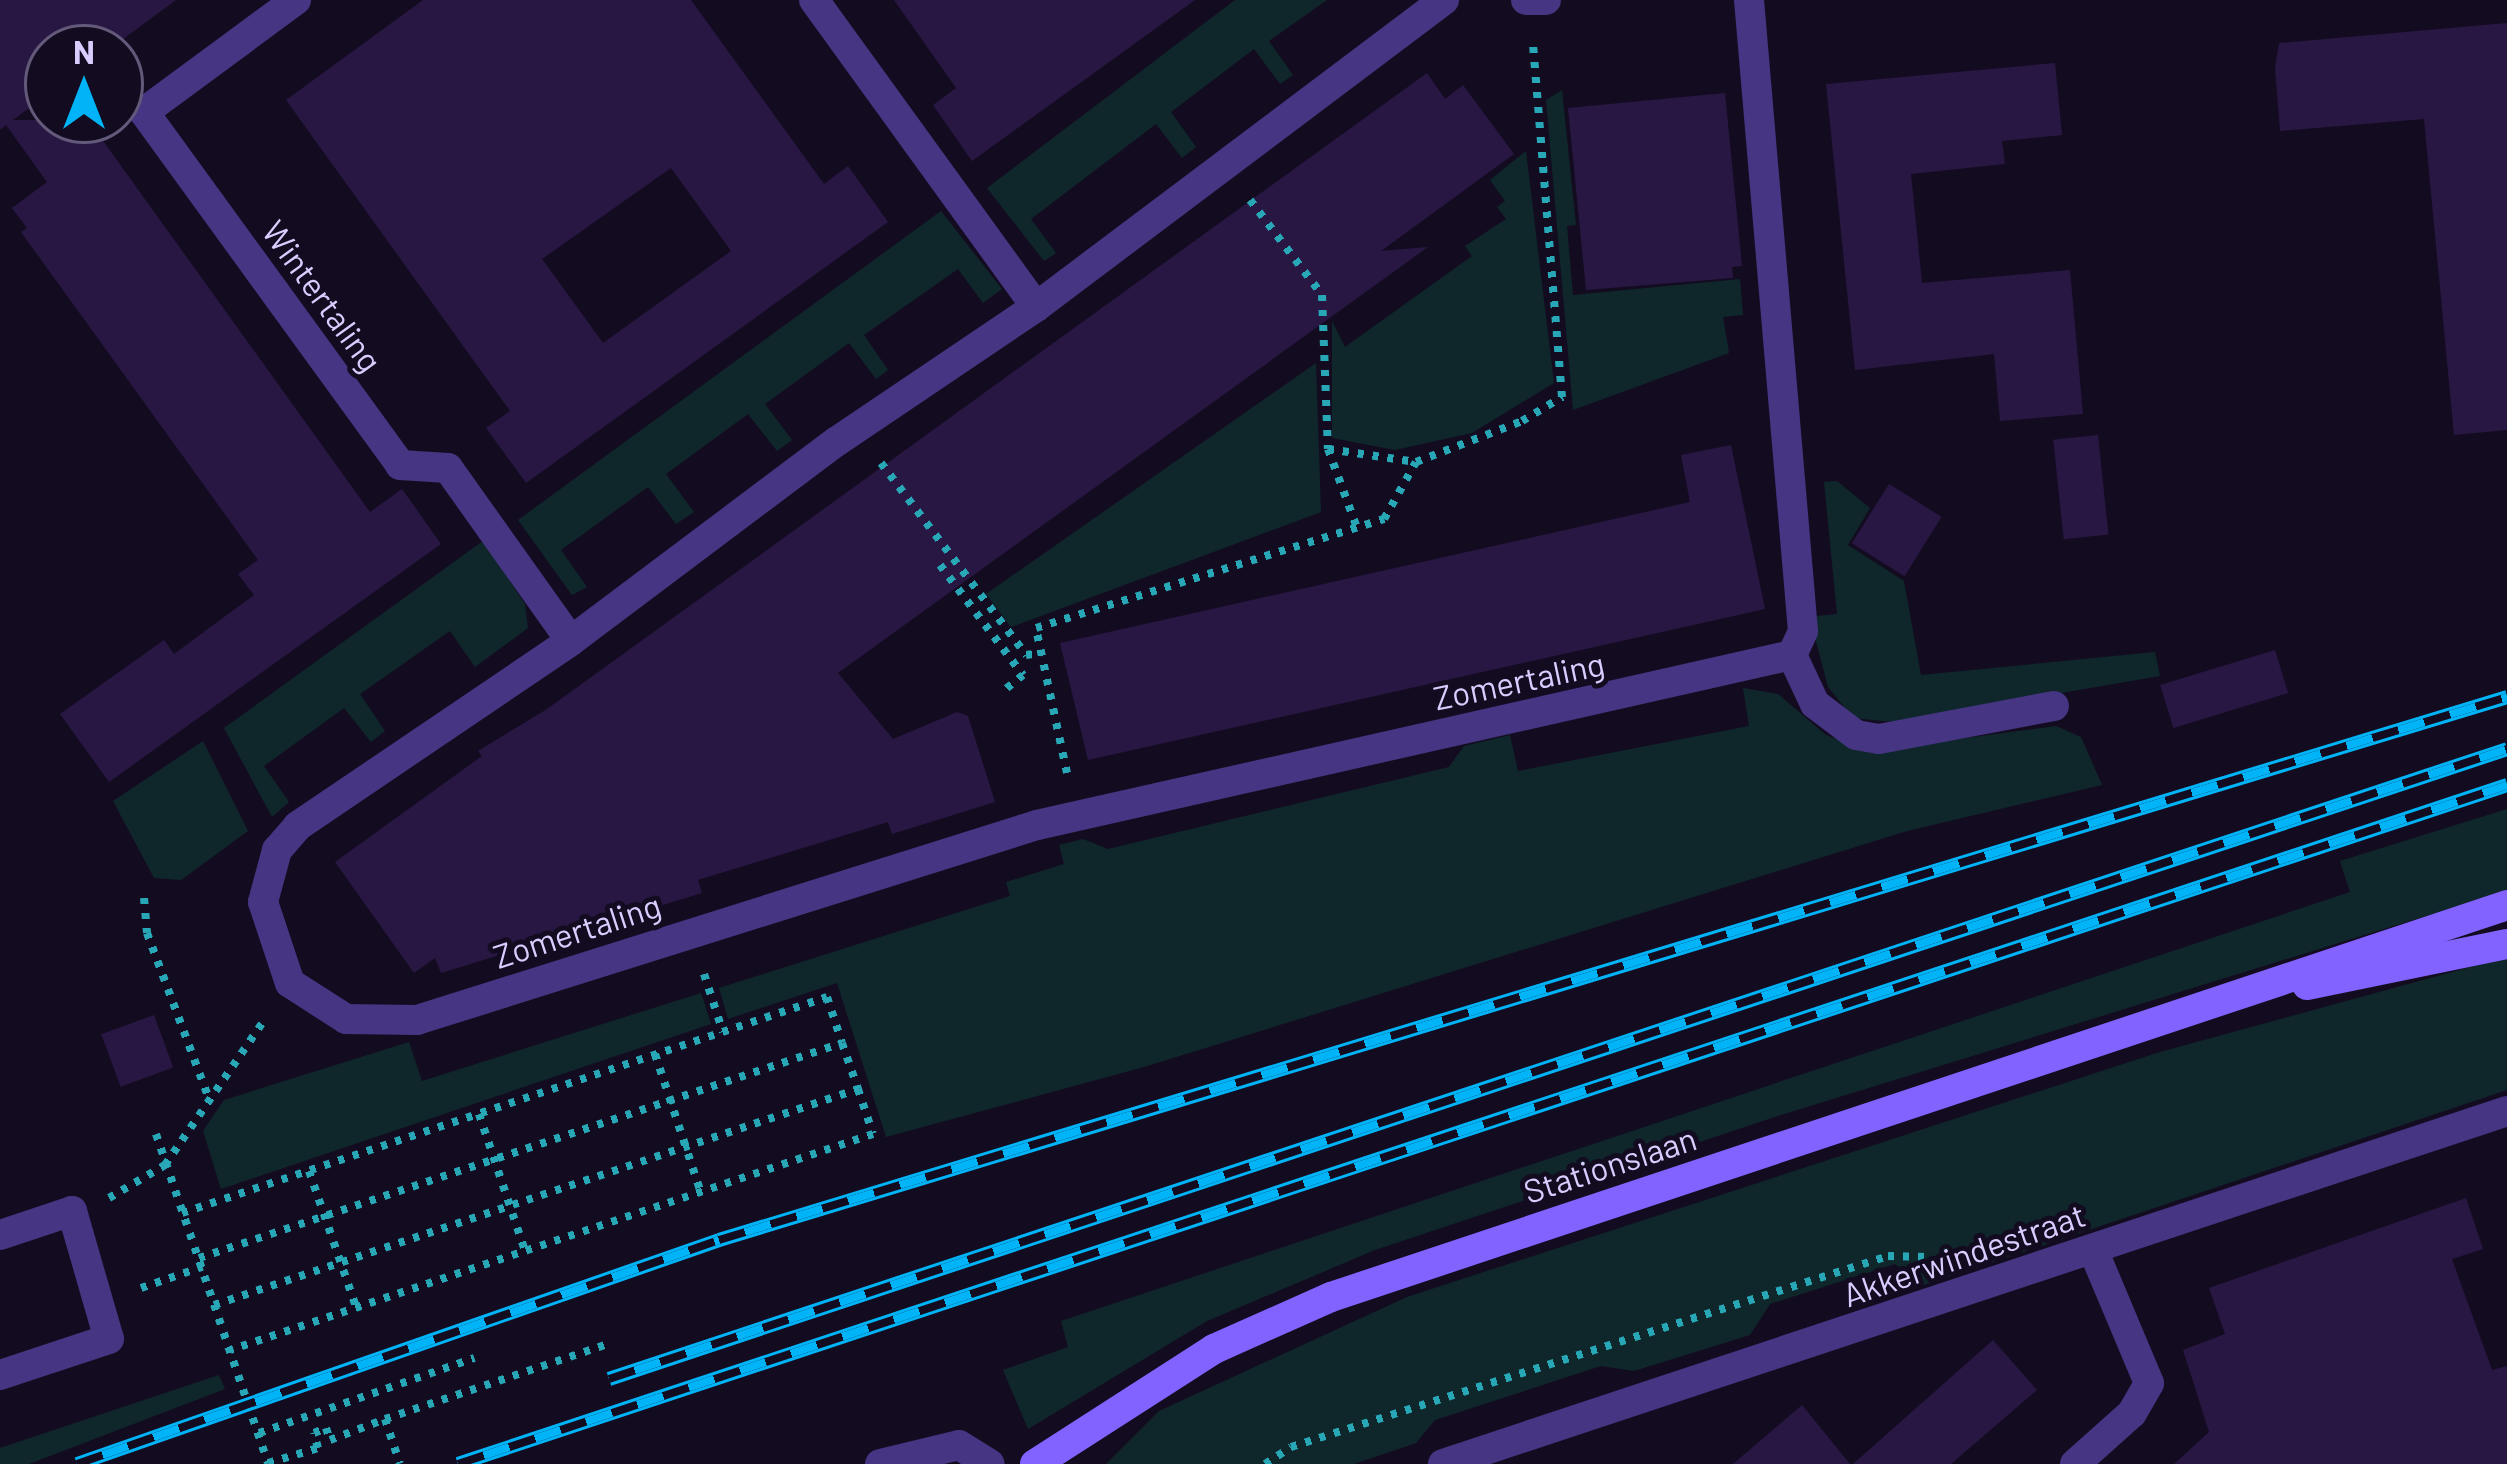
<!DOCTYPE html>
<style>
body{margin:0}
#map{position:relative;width:2507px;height:1464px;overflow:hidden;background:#130c21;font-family:Barlow,sans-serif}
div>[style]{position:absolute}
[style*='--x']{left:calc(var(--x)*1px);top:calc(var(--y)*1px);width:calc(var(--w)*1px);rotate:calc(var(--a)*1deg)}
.green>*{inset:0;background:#0f272b}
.building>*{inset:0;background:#281743;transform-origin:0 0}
.path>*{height:8px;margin-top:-4px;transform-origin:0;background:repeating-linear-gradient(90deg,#28a7b7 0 6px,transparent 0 15px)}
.lane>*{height:30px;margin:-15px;padding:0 15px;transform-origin:15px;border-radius:15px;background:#453582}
.street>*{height:30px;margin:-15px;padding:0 15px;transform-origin:15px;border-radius:15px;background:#453582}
.secondary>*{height:30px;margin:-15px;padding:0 15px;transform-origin:15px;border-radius:15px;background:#8263ff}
.rail>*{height:14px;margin-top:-7px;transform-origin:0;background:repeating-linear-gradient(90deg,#130c21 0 27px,#00b4f7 0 54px);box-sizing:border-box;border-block:3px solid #00b4f7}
span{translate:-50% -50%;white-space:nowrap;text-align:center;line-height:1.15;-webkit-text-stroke:10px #130c21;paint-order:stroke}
.street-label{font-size:33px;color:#dbccff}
.north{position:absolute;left:24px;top:24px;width:120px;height:120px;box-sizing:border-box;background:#130c21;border:3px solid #63597a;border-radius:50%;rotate:0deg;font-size:33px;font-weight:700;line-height:48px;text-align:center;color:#dbccff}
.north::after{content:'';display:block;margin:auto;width:42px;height:54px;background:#00b4f7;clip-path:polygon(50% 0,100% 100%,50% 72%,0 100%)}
</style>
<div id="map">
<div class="green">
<i style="clip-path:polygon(1235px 0,1327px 0,1269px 41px,1293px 75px,1280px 84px,1254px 49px,1171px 112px,1196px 147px,1182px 158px,1156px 124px,1031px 219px,1056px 253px,1044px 261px,987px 188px)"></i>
<i style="clip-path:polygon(1562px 90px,1576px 225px,1567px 226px,1573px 295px,1740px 279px,1743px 315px,1723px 317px,1729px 353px,1573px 410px,1546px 100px)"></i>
<i style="clip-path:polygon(1526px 151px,1554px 383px,1472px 433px,1395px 450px,1332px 438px,1332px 321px,1345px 347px,1472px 256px,1465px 246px,1506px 219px,1497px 207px,1505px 201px,1490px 180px)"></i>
<i style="clip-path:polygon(941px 211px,1002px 289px,983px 303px,958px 269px,864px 335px,888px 370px,876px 379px,849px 343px,765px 404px,792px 440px,777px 451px,748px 414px,666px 474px,694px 512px,676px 524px,648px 487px,561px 550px,587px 587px,572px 595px,518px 520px)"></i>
<i style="clip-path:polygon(1316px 363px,1321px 512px,1011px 627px,986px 594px)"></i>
<i style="clip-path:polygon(1837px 481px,1870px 508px,1848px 545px,1904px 581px,1921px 675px,2155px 652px,2160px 676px,1893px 722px,1853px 718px,1828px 687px,1813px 630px,1817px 616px,1837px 614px,1824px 482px)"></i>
<i style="clip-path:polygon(483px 541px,525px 604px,528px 628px,475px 667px,450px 631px,360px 694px,385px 731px,371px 742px,344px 708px,264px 766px,289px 802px,272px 817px,224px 728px)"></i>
<i style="clip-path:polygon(1743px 688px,1778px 694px,1826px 735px,1866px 751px,2056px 726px,2081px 737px,2102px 785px,1907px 831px,1144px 1067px,886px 1137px,837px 983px,728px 1019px,719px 988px,1010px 896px,1006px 882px,1064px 864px,1059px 845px,1083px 839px,1108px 849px,1449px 767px,1464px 746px,1510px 735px,1518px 771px,1749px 726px)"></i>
<i style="clip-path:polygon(203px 741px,248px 831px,181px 880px,154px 878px,113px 801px)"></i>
<i style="clip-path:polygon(2507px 809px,2507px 891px,1781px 1115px,1375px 1250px,1207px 1321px,1028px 1429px,1003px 1370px,1068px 1347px,1061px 1321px,2350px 892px,2340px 861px)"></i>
<i style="clip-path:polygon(2507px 957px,2507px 1090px,1924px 1285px,1895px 1264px,1770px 1304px,1750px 1335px,1634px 1371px,1601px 1366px,1435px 1420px,1416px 1443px,1354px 1464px,1106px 1464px,1159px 1411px,1407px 1297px,2160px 1052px)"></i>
<i style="clip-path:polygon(701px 993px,711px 1024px,221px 1189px,203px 1131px,224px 1100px,409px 1042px,422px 1081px)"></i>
<i style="clip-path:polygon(219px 1375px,225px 1389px,29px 1464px,0 1464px,0 1448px)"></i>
</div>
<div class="building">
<i style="clip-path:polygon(0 0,176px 0,111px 48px,48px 48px,48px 94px,13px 120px,88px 120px,370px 512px,402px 489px,441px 544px,109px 782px,60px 714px,164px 640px,174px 654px,254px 595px,238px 574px,258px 560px,21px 232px,27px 228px,12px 208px,47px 182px,6px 125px,0 130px)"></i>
<i style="clip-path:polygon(evenodd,423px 0,691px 0,824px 184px,848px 166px,888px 222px,526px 483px,486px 428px,510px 411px,286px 100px,423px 0,671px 168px,731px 251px,603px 343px,542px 259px,671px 168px)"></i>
<i style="clip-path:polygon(894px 0,1195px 0,972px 161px,933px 105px,956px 88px)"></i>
<i style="clip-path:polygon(2507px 23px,2507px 430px,2454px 435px,2424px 119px,2280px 131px,2275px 68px,2279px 43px)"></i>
<i style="clip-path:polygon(2055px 63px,2062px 135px,2002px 141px,2005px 164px,1911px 174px,1922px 283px,2070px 270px,2083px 414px,2000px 421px,1994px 354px,1855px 370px,1826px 84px)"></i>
<i style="clip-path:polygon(1427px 73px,1445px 99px,1463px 85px,1514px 154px,1381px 251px,1428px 247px,838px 673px,893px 739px,957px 712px,968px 716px,995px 802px,892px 834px,888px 822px,698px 880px,702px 893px,441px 973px,435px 958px,414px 973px,335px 862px,482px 756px,478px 751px,547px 709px)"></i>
<i style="clip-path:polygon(1725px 93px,1742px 266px,1732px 267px,1733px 278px,1586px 290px,1568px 108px)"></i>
<i style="left:2098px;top:435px;width:100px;height:45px;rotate:84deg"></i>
<i style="clip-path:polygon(1731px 445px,1765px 609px,1088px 760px,1060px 643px,1690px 502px,1681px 455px)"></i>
<i style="left:1889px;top:484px;width:62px;height:70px;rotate:32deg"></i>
<i style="left:2275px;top:650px;width:45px;height:120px;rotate:73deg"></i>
<i style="left:154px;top:1015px;width:56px;height:56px;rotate:70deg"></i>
<i style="clip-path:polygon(2466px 1198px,2483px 1249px,2452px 1259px,2492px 1370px,2507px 1366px,2507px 1464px,2174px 1464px,2209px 1432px,2183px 1350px,2225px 1334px,2209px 1288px)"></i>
<i style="clip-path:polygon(1993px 1340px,2037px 1390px,1951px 1464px,1853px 1464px)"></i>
<i style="clip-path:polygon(1802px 1405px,1850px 1464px,1733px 1464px)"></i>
</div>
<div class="path">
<i style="--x:1250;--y:200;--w:119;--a:52.8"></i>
<i style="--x:1322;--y:295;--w:154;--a:87.8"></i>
<i style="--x:1328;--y:449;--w:84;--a:69.8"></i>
<i style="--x:1328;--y:449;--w:89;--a:8.4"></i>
<i style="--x:881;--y:463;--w:241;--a:52.9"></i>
<i style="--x:1026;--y:655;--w:15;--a:-8"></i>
<i style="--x:940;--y:565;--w:138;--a:53"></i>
<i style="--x:1023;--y:675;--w:27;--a:141"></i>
<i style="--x:1067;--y:773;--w:148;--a:-102.1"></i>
<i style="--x:1036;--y:628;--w:365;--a:-17.4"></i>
<i style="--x:1384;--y:519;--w:65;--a:-60.7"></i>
<i style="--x:1416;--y:462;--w:114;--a:-21.1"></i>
<i style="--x:1522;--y:421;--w:47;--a:-31"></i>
<i style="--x:1562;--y:397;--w:356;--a:-94.7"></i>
<i style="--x:144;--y:898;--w:35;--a:85"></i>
<i style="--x:147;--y:933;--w:177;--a:69.5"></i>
<i style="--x:704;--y:974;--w:61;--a:71.9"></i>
<i style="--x:655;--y:1054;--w:146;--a:71.7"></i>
<i style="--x:479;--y:1114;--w:145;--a:71.4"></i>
<i style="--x:156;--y:1134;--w:348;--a:71.2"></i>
<i style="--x:268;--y:1463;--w:52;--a:-16.7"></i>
<i style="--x:318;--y:1448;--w:16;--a:-105"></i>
<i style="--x:314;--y:1433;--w:13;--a:-23"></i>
<i style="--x:326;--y:1428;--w:13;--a:72"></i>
<i style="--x:330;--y:1440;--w:59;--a:-20.9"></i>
<i style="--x:385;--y:1419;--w:47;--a:71.6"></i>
<i style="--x:309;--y:1171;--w:144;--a:70.9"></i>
<i style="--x:109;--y:1198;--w:65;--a:-30.5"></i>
<i style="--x:165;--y:1165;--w:177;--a:-55.6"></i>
<i style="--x:182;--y:1213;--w:680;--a:-18.51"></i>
<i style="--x:827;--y:997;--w:48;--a:71.9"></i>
<i style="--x:199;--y:1258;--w:678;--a:-18.49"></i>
<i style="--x:842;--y:1043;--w:49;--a:70.8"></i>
<i style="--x:141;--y:1288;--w:65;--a:-19"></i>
<i style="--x:214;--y:1305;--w:679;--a:-18.54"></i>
<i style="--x:858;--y:1089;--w:47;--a:71.6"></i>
<i style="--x:873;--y:1134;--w:678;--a:161.43"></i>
<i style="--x:385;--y:1419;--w:232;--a:-18.6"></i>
<i style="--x:259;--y:1433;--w:228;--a:-19.2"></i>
<i style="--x:1265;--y:1464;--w:31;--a:-33"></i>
<i style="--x:1291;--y:1447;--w:627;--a:-17.74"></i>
<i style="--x:1888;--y:1256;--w:40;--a:1.4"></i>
</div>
<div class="lane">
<i style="--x:1792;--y:655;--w:54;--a:64.9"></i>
<i style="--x:1815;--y:704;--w:51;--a:37.1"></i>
<i style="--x:1856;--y:735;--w:23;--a:10"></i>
<i style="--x:1879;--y:739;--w:178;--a:-10.7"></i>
<i style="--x:880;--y:1464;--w:81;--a:-13.5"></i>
<i style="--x:959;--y:1445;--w:36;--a:32"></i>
</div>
<div class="street">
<i style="--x:296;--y:0;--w:189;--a:143.6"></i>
<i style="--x:144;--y:112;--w:436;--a:54"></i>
<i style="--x:400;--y:465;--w:48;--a:3.6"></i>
<i style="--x:448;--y:468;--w:212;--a:54.6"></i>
<i style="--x:814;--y:0;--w:379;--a:54.1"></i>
<i style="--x:1444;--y:0;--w:511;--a:143.04"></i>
<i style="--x:1036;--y:307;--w:240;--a:146"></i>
<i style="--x:837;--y:441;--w:333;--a:143.1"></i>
<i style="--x:571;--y:641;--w:330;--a:145.9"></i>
<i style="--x:298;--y:826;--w:32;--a:131"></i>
<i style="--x:277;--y:850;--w:54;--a:105.1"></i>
<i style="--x:263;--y:902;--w:85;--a:71.6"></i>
<i style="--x:290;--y:983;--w:67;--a:32.7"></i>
<i style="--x:346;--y:1019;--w:71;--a:0.8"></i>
<i style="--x:417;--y:1020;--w:650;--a:-17.46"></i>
<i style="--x:1037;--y:825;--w:774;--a:-12.69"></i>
<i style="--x:1792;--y:655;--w:26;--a:-65"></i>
<i style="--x:1803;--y:631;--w:633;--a:-94.89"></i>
<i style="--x:1526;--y:0;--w:20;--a:0"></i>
<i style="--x:0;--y:1235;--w:76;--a:-18.4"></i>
<i style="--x:72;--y:1211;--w:133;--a:73.9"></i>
<i style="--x:109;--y:1339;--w:115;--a:161.7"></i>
<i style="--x:1443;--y:1464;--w:1121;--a:-18.35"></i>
<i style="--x:2075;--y:1464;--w:76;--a:-41.8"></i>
<i style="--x:2132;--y:1413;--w:34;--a:-60"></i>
<i style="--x:2149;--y:1383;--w:144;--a:-112.8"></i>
</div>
<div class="secondary">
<i style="--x:2307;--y:985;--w:204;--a:-11.6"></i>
<i style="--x:1035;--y:1464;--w:213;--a:-32.7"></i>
<i style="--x:1214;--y:1349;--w:128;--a:-24"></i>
<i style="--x:1331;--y:1297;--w:1240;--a:-18.43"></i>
</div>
<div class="rail">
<i style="--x:609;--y:1379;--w:2000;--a:-18.36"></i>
<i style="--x:77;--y:1464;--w:680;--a:-19.23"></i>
<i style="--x:719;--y:1240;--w:1869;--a:-16.89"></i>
<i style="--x:458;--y:1464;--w:2159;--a:-18.33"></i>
</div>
<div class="street-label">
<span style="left:322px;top:296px;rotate:54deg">Wintertaling</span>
<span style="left:1519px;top:681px;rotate:-12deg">Zomertaling</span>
<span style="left:577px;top:931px;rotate:-18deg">Zomertaling</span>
<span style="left:1610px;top:1165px;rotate:-18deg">Stationslaan</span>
<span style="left:1964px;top:1255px;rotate:-19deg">Akkerwindestraat</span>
</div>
<div class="north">N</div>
</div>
